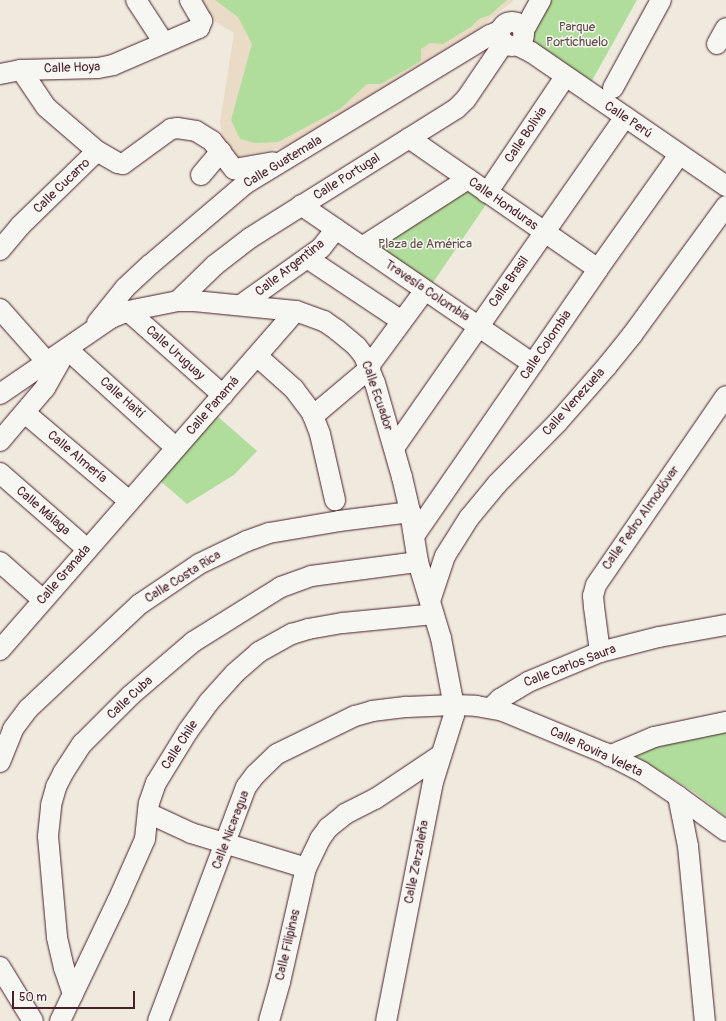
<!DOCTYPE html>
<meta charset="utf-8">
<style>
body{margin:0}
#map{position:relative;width:726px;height:1021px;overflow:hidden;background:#f0eade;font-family:Pangolin,sans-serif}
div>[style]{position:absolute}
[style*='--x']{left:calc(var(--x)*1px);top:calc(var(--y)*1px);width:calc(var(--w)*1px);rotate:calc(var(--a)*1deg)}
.built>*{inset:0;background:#e9dbc6}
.green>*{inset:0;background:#b0dd9b}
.roads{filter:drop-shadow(0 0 1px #4a1f2b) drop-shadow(0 0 1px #4a1f2b)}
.minor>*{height:20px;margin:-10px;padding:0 10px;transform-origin:10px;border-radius:10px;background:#f6f6f2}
.minor>.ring{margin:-10px;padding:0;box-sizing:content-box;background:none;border:20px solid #f6f6f2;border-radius:50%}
span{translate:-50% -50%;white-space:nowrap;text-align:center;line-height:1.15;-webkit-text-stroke:3px #f6f6f2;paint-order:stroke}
.park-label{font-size:13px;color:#644e47}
.street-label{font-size:13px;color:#4a1f2b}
.scale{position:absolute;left:12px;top:991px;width:123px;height:18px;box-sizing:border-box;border:2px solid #4a1f2b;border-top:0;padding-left:5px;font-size:12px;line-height:14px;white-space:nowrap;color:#4a1f2b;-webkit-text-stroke:3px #f6f6f2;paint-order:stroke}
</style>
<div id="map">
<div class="built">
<i style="clip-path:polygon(196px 0,514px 0,476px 31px,301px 143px,231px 159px,222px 134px,220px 122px,234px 33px,204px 15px)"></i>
</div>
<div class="green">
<i style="clip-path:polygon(215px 0,507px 0,490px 15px,479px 19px,471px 27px,443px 44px,430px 43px,421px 49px,421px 61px,381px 84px,367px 84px,340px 109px,278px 142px,255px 143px,240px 139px,231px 120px,252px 44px,238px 17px)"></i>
<i style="clip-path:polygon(549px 0,637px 0,589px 86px,535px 45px,531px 38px,532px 27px)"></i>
<i style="clip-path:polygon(462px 186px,487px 203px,432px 284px,373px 243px)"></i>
<i style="clip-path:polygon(216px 415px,257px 451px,234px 475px,187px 504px,158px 479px)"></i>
<i style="clip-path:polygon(726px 728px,726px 817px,694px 792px,637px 757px,638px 750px)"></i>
</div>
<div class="roads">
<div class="minor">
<i style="--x:136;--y:0;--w:51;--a:56.9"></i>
<i class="ring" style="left:500px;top:22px;width:4px;height:4px"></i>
<i style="--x:523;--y:32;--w:37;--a:-61"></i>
<i style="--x:717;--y:44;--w:18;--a:-61"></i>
<i style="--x:517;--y:45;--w:16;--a:27"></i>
<i style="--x:531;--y:52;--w:237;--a:34.5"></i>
<i style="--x:0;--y:74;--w:21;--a:-11"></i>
<i style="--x:21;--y:70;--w:77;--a:-1.5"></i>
<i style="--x:98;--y:68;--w:15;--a:-11"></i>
<i style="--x:113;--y:65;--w:94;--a:-23.3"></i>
<i style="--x:199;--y:28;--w:8;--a:-67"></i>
<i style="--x:202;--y:21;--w:24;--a:-120"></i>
<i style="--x:613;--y:88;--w:100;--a:-61.4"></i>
<i style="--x:409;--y:138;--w:230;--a:34.7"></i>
<i style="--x:97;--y:151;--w:24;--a:30"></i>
<i style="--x:118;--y:163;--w:5;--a:11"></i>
<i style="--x:123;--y:164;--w:59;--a:-36.1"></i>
<i style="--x:171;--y:129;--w:6;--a:-9"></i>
<i style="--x:177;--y:128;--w:19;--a:9"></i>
<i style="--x:196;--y:131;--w:19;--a:32"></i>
<i style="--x:212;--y:141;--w:36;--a:52"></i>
<i style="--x:234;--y:169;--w:39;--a:-10"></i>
<i style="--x:201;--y:175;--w:31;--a:-50"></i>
<i style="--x:487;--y:193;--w:140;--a:-56.1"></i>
<i style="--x:301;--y:205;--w:281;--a:34.4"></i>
<i style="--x:362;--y:247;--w:126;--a:-32.7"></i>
<i style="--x:0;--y:250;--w:31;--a:-50"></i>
<i style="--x:20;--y:226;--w:107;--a:-44.2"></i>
<i style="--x:97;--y:151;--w:67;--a:-139.2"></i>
<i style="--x:46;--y:107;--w:45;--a:-124"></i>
<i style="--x:307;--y:258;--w:114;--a:33.6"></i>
<i style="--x:178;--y:301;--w:52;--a:-44.2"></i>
<i style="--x:215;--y:265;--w:44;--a:-37.6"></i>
<i style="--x:250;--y:238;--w:243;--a:-32.1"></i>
<i style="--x:456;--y:109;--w:14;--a:-45"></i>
<i style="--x:466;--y:99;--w:68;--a:-55.8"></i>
<i style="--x:241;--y:305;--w:98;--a:-35.5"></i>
<i style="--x:321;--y:248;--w:24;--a:-52"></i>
<i style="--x:0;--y:309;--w:71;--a:48.4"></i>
<i style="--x:128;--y:311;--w:127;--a:41.5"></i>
<i style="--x:97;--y:323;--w:45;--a:-51.3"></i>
<i style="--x:125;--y:288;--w:35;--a:-43"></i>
<i style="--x:151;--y:264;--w:123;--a:-40.4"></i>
<i style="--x:245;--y:184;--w:287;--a:-31.3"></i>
<i style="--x:490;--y:35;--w:11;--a:-22"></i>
<i style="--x:67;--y:349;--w:147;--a:42.2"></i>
<i style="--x:257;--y:356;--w:50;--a:41.7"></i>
<i style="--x:294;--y:389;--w:30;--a:53"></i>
<i style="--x:312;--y:413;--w:22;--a:69"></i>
<i style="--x:320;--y:434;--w:68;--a:77.2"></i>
<i style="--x:369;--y:366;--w:94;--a:-53.6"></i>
<i style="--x:0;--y:394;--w:135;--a:-34.4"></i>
<i style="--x:111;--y:318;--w:18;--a:-22"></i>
<i style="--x:128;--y:311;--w:51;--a:-11.3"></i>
<i style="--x:178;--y:301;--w:16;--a:0"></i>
<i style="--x:194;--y:301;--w:102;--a:5.6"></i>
<i style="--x:296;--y:311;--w:30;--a:20"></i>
<i style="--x:324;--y:321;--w:16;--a:35"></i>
<i style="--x:337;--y:330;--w:26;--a:40"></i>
<i style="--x:357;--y:347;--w:11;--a:52"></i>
<i style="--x:364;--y:356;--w:29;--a:68"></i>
<i style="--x:375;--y:383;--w:98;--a:74"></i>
<i style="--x:402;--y:477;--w:36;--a:77"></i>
<i style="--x:410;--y:512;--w:51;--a:80.9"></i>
<i style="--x:418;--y:562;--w:79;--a:73.2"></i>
<i style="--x:441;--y:638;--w:59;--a:79.3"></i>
<i style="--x:452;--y:696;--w:19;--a:84"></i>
<i style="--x:454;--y:715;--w:70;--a:107.4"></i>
<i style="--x:433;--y:782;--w:244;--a:101.1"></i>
<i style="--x:25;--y:413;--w:136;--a:40.2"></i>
<i style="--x:313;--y:416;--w:75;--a:-40.1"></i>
<i style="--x:0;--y:441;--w:70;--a:-49.7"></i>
<i style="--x:45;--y:388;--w:43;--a:-60.4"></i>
<i style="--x:394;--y:448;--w:404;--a:-55.1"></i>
<i style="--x:0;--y:473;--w:116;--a:41.1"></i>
<i style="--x:414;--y:536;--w:324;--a:-55.4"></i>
<i style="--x:598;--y:269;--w:140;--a:-54.6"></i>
<i style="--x:0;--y:562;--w:57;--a:41.5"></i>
<i style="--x:430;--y:601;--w:47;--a:-71.6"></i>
<i style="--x:445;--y:556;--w:45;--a:-57.7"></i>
<i style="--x:469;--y:518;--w:44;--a:-50.5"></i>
<i style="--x:497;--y:484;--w:87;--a:-45.5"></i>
<i style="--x:558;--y:422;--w:74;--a:-48.8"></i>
<i style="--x:607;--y:366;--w:40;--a:-51"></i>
<i style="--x:632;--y:335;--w:160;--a:-53.9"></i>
<i style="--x:0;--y:650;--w:450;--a:-48.9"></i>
<i style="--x:600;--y:652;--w:45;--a:-97.6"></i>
<i style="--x:594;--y:607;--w:11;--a:-95"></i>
<i style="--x:593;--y:596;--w:11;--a:-75"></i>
<i style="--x:596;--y:585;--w:229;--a:-55.5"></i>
<i style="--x:491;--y:708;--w:13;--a:-45"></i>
<i style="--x:500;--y:699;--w:33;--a:-31"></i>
<i style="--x:528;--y:682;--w:78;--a:-22.6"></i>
<i style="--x:600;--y:652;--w:61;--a:-14.3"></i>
<i style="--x:659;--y:637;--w:68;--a:-10.2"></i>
<i style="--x:609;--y:756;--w:49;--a:-22.9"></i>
<i style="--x:654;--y:737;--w:74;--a:-11.8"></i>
<i style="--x:0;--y:762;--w:35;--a:-68"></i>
<i style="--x:13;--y:729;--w:25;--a:-53"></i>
<i style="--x:28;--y:709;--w:154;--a:-43.2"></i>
<i style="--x:140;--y:604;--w:71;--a:-34.1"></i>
<i style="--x:199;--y:564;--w:53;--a:-25.6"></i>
<i style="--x:247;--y:541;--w:23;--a:-20"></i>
<i style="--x:269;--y:533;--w:71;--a:-9.7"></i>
<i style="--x:339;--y:521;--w:72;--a:-7.2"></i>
<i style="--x:678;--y:796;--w:51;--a:78.7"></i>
<i style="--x:688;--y:846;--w:176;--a:84.5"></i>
<i style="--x:148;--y:813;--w:47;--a:24.9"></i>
<i style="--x:191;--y:833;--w:120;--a:16.9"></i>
<i style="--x:0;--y:967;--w:63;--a:58.6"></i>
<i style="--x:73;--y:994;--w:28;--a:-109"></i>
<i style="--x:64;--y:968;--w:32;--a:-103"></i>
<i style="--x:57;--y:937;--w:101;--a:-95.1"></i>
<i style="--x:48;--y:836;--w:31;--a:-84"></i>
<i style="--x:51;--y:805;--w:19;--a:-74"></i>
<i style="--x:56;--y:787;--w:16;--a:-63"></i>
<i style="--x:63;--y:773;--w:35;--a:-57"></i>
<i style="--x:82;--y:744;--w:69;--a:-45"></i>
<i style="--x:131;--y:695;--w:82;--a:-40.5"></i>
<i style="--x:193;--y:642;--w:104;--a:-32"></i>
<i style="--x:281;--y:587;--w:32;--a:-20"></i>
<i style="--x:311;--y:576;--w:108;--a:-7.5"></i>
<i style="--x:60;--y:1021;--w:134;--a:-64.4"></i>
<i style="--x:118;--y:900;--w:67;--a:-66.1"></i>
<i style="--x:145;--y:839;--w:36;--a:-84"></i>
<i style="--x:149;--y:803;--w:21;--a:-71"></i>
<i style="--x:156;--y:783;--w:61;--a:-58.4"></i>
<i style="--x:188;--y:731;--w:34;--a:-54"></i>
<i style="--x:208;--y:703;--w:40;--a:-48"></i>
<i style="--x:235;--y:673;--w:32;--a:-41"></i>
<i style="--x:259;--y:652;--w:38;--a:-29"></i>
<i style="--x:292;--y:634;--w:17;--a:-17"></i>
<i style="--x:308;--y:629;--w:36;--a:-10"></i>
<i style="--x:343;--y:623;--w:91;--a:-5.6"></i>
<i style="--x:158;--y:1021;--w:250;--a:-69.4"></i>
<i style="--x:246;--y:787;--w:15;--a:-53"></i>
<i style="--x:255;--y:775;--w:30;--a:-44"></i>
<i style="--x:277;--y:754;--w:87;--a:-26"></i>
<i style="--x:355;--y:716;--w:18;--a:-16"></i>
<i style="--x:372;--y:711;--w:35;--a:-7"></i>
<i style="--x:407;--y:707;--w:46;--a:-2.5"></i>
<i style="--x:453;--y:705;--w:23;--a:2"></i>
<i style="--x:476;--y:706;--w:27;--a:10"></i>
<i style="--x:503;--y:711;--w:110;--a:22.4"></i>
<i style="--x:605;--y:753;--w:42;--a:27.2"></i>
<i style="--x:642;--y:772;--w:43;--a:33.7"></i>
<i style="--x:678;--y:796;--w:59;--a:36.1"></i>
<i style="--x:269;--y:1021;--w:41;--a:-74.2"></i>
<i style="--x:280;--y:982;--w:117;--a:-77.2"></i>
<i style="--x:306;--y:868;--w:32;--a:-64"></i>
<i style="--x:320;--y:839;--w:14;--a:-54"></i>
<i style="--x:328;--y:828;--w:22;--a:-39"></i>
<i style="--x:345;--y:814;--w:34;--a:-27"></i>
<i style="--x:375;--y:799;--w:79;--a:-33.7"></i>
</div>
</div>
<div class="park-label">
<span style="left:577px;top:35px">Parque<br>Portichuelo</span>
<span style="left:425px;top:244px">Plaza de América</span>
</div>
<div class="street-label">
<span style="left:72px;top:68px;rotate:-2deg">Calle Hoya</span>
<span style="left:628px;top:120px;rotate:34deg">Calle Perú</span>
<span style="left:526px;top:135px;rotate:-56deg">Calle Bolivia</span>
<span style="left:283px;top:162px;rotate:-31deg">Calle Guatemala</span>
<span style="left:347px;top:177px;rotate:-32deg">Calle Portugal</span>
<span style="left:62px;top:186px;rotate:-44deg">Calle Cucarro</span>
<span style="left:503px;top:204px;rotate:35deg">Calle Honduras</span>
<span style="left:290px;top:268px;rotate:-38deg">Calle Argentina</span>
<span style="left:509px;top:282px;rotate:-55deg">Calle Brasil</span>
<span style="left:427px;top:291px;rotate:34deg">Travesía Colombia</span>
<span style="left:546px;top:345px;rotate:-56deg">Calle Colombia</span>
<span style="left:175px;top:353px;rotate:42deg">Calle Uruguay</span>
<span style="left:377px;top:396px;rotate:71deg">Calle Ecuador</span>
<span style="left:122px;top:398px;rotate:42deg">Calle Haití</span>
<span style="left:574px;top:402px;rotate:-48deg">Calle Venezuela</span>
<span style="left:213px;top:406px;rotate:-49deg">Calle Panamá</span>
<span style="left:77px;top:457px;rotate:40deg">Calle Almería</span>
<span style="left:43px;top:511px;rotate:41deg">Calle Málaga</span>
<span style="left:641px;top:518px;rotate:-55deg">Calle Pedro Almodóvar</span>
<span style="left:64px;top:575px;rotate:-49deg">Calle Granada</span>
<span style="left:183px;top:577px;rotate:-32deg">Calle Costa Rica</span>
<span style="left:570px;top:666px;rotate:-21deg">Calle Carlos Saura</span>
<span style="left:130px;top:698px;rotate:-43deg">Calle Cuba</span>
<span style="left:180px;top:745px;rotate:-57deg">Calle Chile</span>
<span style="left:596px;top:752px;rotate:25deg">Calle Rovira Veleta</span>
<span style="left:231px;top:830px;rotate:-69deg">Calle Nicaragua</span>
<span style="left:417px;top:862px;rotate:-79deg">Calle Zarzaleña</span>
<span style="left:288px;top:945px;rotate:-77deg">Calle Filipinas</span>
</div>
<div class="scale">50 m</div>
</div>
